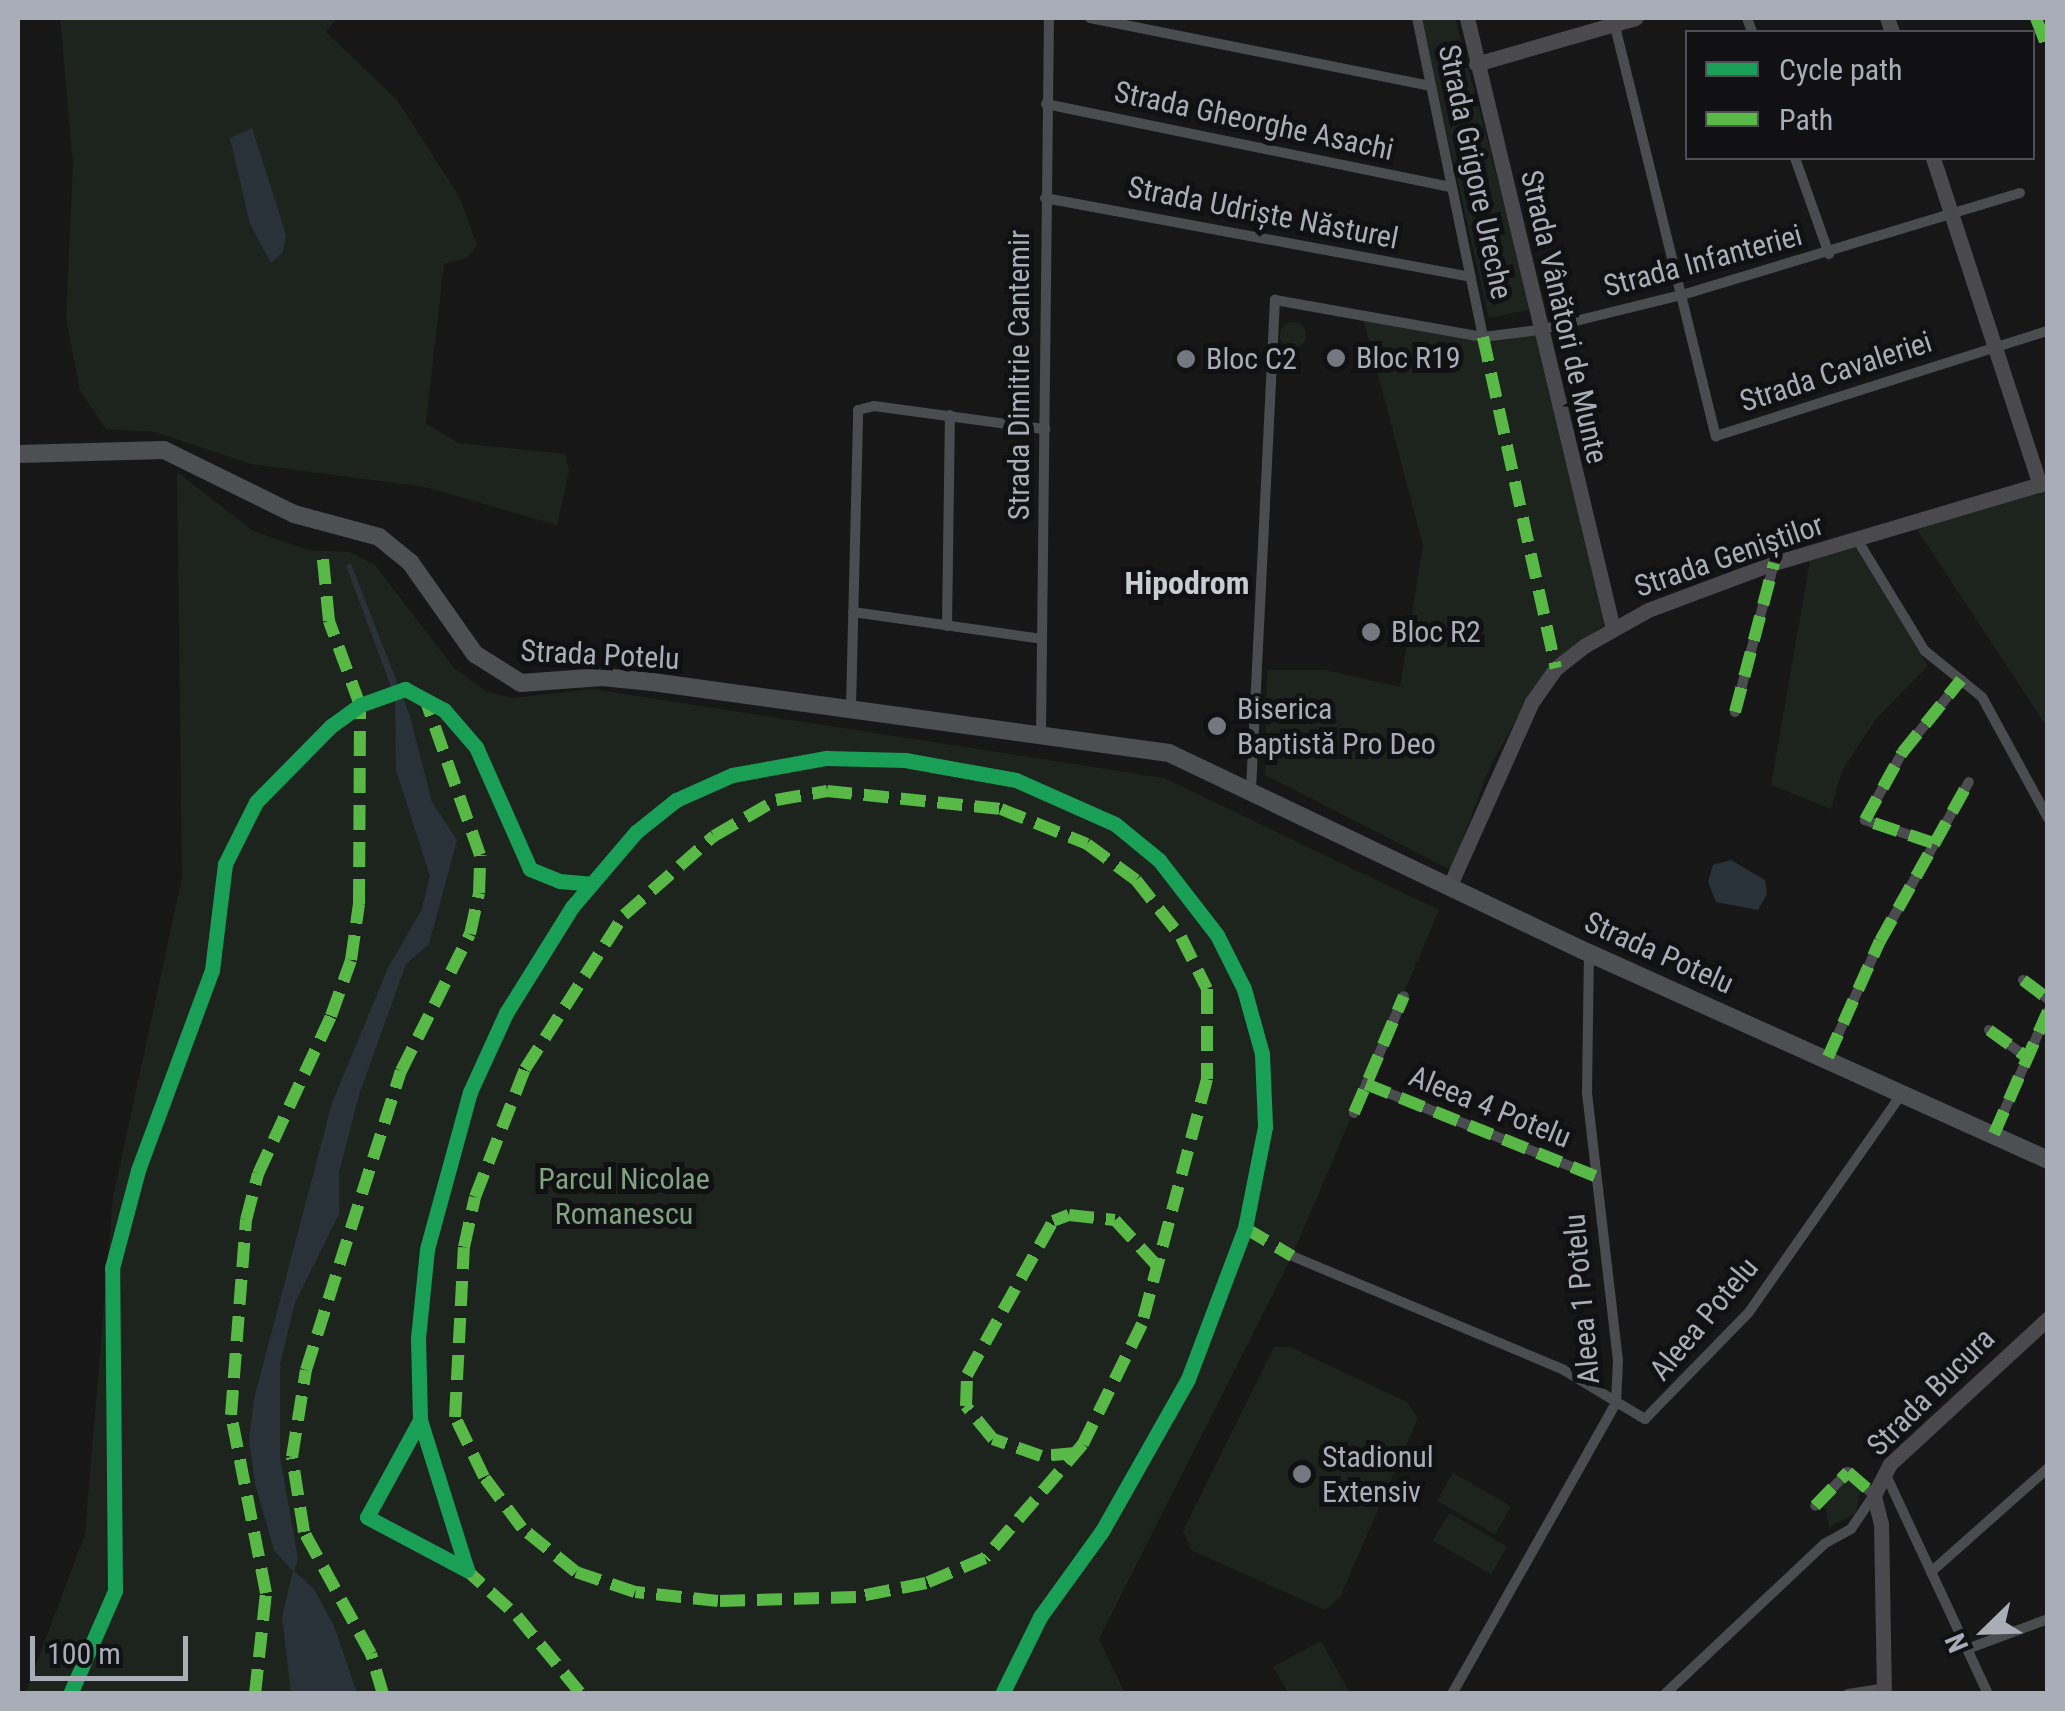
<!DOCTYPE html>
<meta charset="utf-8">
<style>
body{margin:0}
#map{position:relative;width:2065px;height:1711px;overflow:hidden;background:#171717;font-family:"Roboto Condensed",sans-serif}
div>[style]{position:absolute}
[style*='--x']{left:calc(var(--x)*1px);top:calc(var(--y)*1px);width:calc(var(--w)*1px);rotate:calc(var(--a)*1deg)}
.green>*{inset:0;background:#1d241e;transform-origin:0 0}
.round{border-radius:50%}
.water>*{inset:0;background:#2a3239}
.street>*{height:10px;margin:-5px;padding:0 5px;transform-origin:5px;border-radius:5px;background:#4b4c50}
.secondary>*{height:15px;margin:-7.5px;padding:0 7.5px;transform-origin:7.5px;border-radius:7.5px;background:#4a4a4e}
.primary>*{height:18px;margin:-9px;padding:0 9px;transform-origin:9px;border-radius:9px;background:#4d4f52}
.quiet>*{height:12px;margin-top:-6px;transform-origin:0;background:repeating-linear-gradient(90deg,#58b947 0 25px,transparent 0 37px)}
.cycleway>*{height:15px;margin:-7.5px;padding:0 7.5px;transform-origin:7.5px;border-radius:7.5px;background:#1a9f57}
.dots>*{width:28px;height:28px;translate:-50% -50%;box-sizing:border-box;border:5px solid #111113;border-radius:50%}
span{translate:-50% -50%;white-space:nowrap;text-align:center;line-height:1.15;-webkit-text-stroke:10px #111113;paint-order:stroke}
.street-label{font-size:30px;color:#a8adb8}
.poi-label{font-size:30px;color:#a8adb8}
.left{translate:0 -50%;text-align:left}
.park-label{font-size:30px;color:#7fa381}
.neighbourhood-label{font-size:32px;color:#c9ccd4;font-weight:700}
.frame{position:absolute;inset:0;border:20px solid #a8adb8;pointer-events:none}
.legend{position:absolute;left:1685px;top:30px;width:350px;height:130px;box-sizing:border-box;background:#111113;border:2px solid #4d4f55;margin:0;padding:12px 18px;list-style:none;font-size:30px;color:#a8adb8}
.legend li{display:flex;align-items:center;gap:20px;height:50px}
.legend b{width:50px;border:2px solid #4d4f55}
.north{position:absolute;left:1935px;top:1581px;width:100px;height:100px;-webkit-text-stroke:8px #111113;paint-order:stroke;rotate:247deg;font-size:28px;font-weight:700;line-height:40px;text-align:center;color:#a8adb8}
.north::after{content:'';display:block;margin:auto;width:35px;height:45px;background:#a8adb8;clip-path:polygon(50% 0,100% 100%,50% 72%,0 100%)}
.scale{position:absolute;left:30px;top:1636px;width:158px;height:45px;box-sizing:border-box;border:5px solid #a8adb8;border-top:0;padding-left:12px;font-size:30px;line-height:35px;white-space:nowrap;color:#a8adb8;-webkit-text-stroke:8px #111113;paint-order:stroke}
</style>
<div id="map">
<div class="green">
<i style="clip-path:polygon(60px 18px,337px 18px,326px 32px,397px 100px,460px 198px,477px 246px,466px 258px,444px 264px,426px 424px,459px 443px,565px 454px,569px 471px,557px 525px,425px 487px,251px 464px,155px 432px,106px 429px,80px 390px,66px 319px,73px 165px)"></i>
<i style="clip-path:polygon(1420px 18px,1455px 18px,1532px 309px,1489px 318px)"></i>
<i style="clip-path:polygon(1363px 318px,1488px 342px,1539px 334px,1606px 623px,1540px 678px,1490px 766px,1451px 870px,1265px 775px,1267px 670px,1325px 670px,1400px 687px,1423px 545px)"></i>
<i class="round" style="left:1280px;top:322px;width:26px;height:26px"></i>
<i style="clip-path:polygon(177px 472px,253px 531px,308px 550px,350px 552px,375px 565px,454px 668px,487px 692px,513px 698px,592px 689px,1164px 778px,1439px 910px,1292px 1256px,1099px 1639px,1125px 1693px,25px 1694px,85px 1534px,113px 1197px,182px 878px)"></i>
<i style="clip-path:polygon(2047px 488px,2047px 727px,1916px 528px)"></i>
<i style="clip-path:polygon(1856px 548px,1928px 666px,1875px 720px,1842px 771px,1831px 809px,1771px 785px,1810px 561px)"></i>
<i style="clip-path:polygon(1274px 1347px,1290px 1347px,1407px 1402px,1418px 1418px,1340px 1597px,1325px 1610px,1191px 1550px,1183px 1531px)"></i>
<i style="left:1453px;top:1473px;width:67px;height:32px;rotate:30deg"></i>
<i style="clip-path:polygon(1850px 1477px,1861px 1488px,1856px 1513px,1829px 1527px,1824px 1501px)"></i>
<i style="left:1449px;top:1513px;width:67px;height:32px;rotate:30deg"></i>
<i style="clip-path:polygon(1321px 1641px,1350px 1693px,1288px 1693px,1273px 1667px)"></i>
</div>
<div class="water">
<i style="clip-path:polygon(252px 128px,286px 235px,283px 252px,271px 263px,250px 224px,230px 138px)"></i>
<i style="clip-path:polygon(351px 564px,410px 716px,432px 802px,457px 840px,429px 944px,406px 964px,359px 1095px,339px 1172px,339px 1214px,295px 1303px,280px 1364px,280px 1457px,298px 1559px,294px 1571px,314px 1589px,334px 1626px,357px 1693px,291px 1693px,282px 1617px,293px 1571px,274px 1550px,255px 1484px,249px 1439px,254px 1399px,332px 1103px,388px 968px,422px 909px,430px 876px,396px 770px,395px 698px,346px 565px)"></i>
<i style="clip-path:polygon(1731px 860px,1765px 880px,1767px 894px,1758px 910px,1716px 902px,1708px 882px,1713px 865px)"></i>
</div>
<div class="street">
<i style="--x:1090;--y:18;--w:348;--a:11.3"></i>
<i style="--x:1417;--y:18;--w:326;--a:78.3"></i>
<i style="--x:1613;--y:18;--w:431;--a:76.2"></i>
<i style="--x:1716;--y:436;--w:348;--a:-17.6"></i>
<i style="--x:1747;--y:18;--w:15;--a:70"></i>
<i style="--x:1046;--y:104;--w:414;--a:11.6"></i>
<i style="--x:1795;--y:158;--w:102;--a:70.5"></i>
<i style="--x:1045;--y:198;--w:433;--a:10.5"></i>
<i style="--x:1858;--y:541;--w:129;--a:58.7"></i>
<i style="--x:1925;--y:651;--w:73;--a:38.9"></i>
<i style="--x:1982;--y:697;--w:138;--a:61.4"></i>
<i style="--x:853;--y:612;--w:191;--a:8.1"></i>
<i style="--x:947;--y:626;--w:211;--a:-89.2"></i>
<i style="--x:851;--y:706;--w:296;--a:-88.6"></i>
<i style="--x:858;--y:410;--w:16;--a:-14"></i>
<i style="--x:874;--y:406;--w:173;--a:7.7"></i>
<i style="--x:1735;--y:712;--w:154;--a:-75.3"></i>
<i style="--x:1041;--y:732;--w:714;--a:-89.36"></i>
<i style="--x:1251;--y:790;--w:491;--a:-87.2"></i>
<i style="--x:1275;--y:300;--w:211;--a:10.1"></i>
<i style="--x:1483;--y:337;--w:56;--a:-7.1"></i>
<i style="--x:1539;--y:330;--w:147;--a:-13.8"></i>
<i style="--x:1682;--y:295;--w:353;--a:-16.8"></i>
<i style="--x:1933;--y:843;--w:72;--a:-161.3"></i>
<i style="--x:1865;--y:820;--w:77;--a:-61.1"></i>
<i style="--x:1902;--y:753;--w:94;--a:-51.1"></i>
<i style="--x:2023;--y:980;--w:31;--a:37"></i>
<i style="--x:1989;--y:1030;--w:44;--a:35.8"></i>
<i style="--x:1828;--y:1057;--w:127;--a:-65.9"></i>
<i style="--x:1880;--y:941;--w:182;--a:-60.8"></i>
<i style="--x:1366;--y:1084;--w:247;--a:21.9"></i>
<i style="--x:1354;--y:1113;--w:127;--a:-66.9"></i>
<i style="--x:1994;--y:1134;--w:134;--a:-66.3"></i>
<i style="--x:1292;--y:1256;--w:293;--a:22.7"></i>
<i style="--x:1562;--y:1369;--w:97;--a:31.1"></i>
<i style="--x:1645;--y:1419;--w:149;--a:-45.8"></i>
<i style="--x:1749;--y:1312;--w:269;--a:-55"></i>
<i style="--x:1885;--y:1473;--w:244;--a:65"></i>
<i style="--x:1931;--y:1572;--w:157;--a:-41.6"></i>
<i style="--x:1967;--y:1649;--w:86;--a:-20.3"></i>
<i style="--x:1452;--y:1694;--w:334;--a:-60.6"></i>
<i style="--x:1616;--y:1403;--w:42;--a:-87.3"></i>
<i style="--x:1618;--y:1361;--w:271;--a:-96.6"></i>
<i style="--x:1587;--y:1092;--w:139;--a:-89.2"></i>
<i style="--x:1665;--y:1694;--w:219;--a:-43.3"></i>
<i style="--x:1824;--y:1544;--w:31;--a:-29"></i>
<i style="--x:1851;--y:1529;--w:41;--a:-55.9"></i>
<i style="--x:1874;--y:1495;--w:35;--a:-139"></i>
<i style="--x:1848;--y:1472;--w:47;--a:134.1"></i>
<i style="--x:1848;--y:1694;--w:36;--a:-9"></i>
</div>
<div class="secondary">
<i style="--x:1467;--y:18;--w:628;--a:76.56"></i>
<i style="--x:1887;--y:18;--w:15;--a:70"></i>
<i style="--x:1476;--y:64;--w:166;--a:-16.1"></i>
<i style="--x:1933;--y:158;--w:344;--a:71.9"></i>
<i style="--x:1450;--y:885;--w:201;--a:-65.9"></i>
<i style="--x:1532;--y:702;--w:42;--a:-54.8"></i>
<i style="--x:1556;--y:668;--w:36;--a:-38"></i>
<i style="--x:1584;--y:646;--w:73;--a:-29.4"></i>
<i style="--x:1648;--y:610;--w:134;--a:-20.5"></i>
<i style="--x:1774;--y:563;--w:286;--a:-16.5"></i>
<i style="--x:1884;--y:1694;--w:170;--a:-91"></i>
<i style="--x:1881;--y:1524;--w:30;--a:-104"></i>
<i style="--x:1874;--y:1495;--w:35;--a:-63"></i>
<i style="--x:1890;--y:1464;--w:215;--a:-42.7"></i>
</div>
<div class="primary">
<i style="--x:18;--y:454;--w:146;--a:-1.6"></i>
<i style="--x:164;--y:450;--w:145;--a:26.2"></i>
<i style="--x:294;--y:514;--w:88;--a:15.1"></i>
<i style="--x:379;--y:537;--w:40;--a:39"></i>
<i style="--x:410;--y:562;--w:113;--a:54.8"></i>
<i style="--x:475;--y:654;--w:54;--a:32.2"></i>
<i style="--x:521;--y:683;--w:81;--a:-4.2"></i>
<i style="--x:602;--y:677;--w:50;--a:5.7"></i>
<i style="--x:652;--y:682;--w:522;--a:7.82"></i>
<i style="--x:1169;--y:753;--w:465;--a:25.5"></i>
<i style="--x:1589;--y:953;--w:504;--a:24.27"></i>
</div>
<div class="quiet">
<i style="--x:2036;--y:18;--w:34;--a:69"></i>
<i style="--x:1483;--y:337;--w:339;--a:77.6"></i>
<i style="--x:1735;--y:712;--w:154;--a:-75.3"></i>
<i style="--x:827;--y:791;--w:175;--a:5.9"></i>
<i style="--x:1001;--y:809;--w:93;--a:22.1"></i>
<i style="--x:1087;--y:844;--w:61;--a:36.3"></i>
<i style="--x:1136;--y:880;--w:73;--a:51.7"></i>
<i style="--x:1181;--y:937;--w:58;--a:63.4"></i>
<i style="--x:1207;--y:989;--w:90;--a:90"></i>
<i style="--x:1207;--y:1079;--w:253;--a:104.9"></i>
<i style="--x:1142;--y:1324;--w:134;--a:116.2"></i>
<i style="--x:1083;--y:1444;--w:150;--a:130.7"></i>
<i style="--x:985;--y:1558;--w:64;--a:157"></i>
<i style="--x:926;--y:1583;--w:71;--a:168.7"></i>
<i style="--x:856;--y:1597;--w:138;--a:178.3"></i>
<i style="--x:718;--y:1601;--w:83;--a:-173.8"></i>
<i style="--x:635;--y:1592;--w:62;--a:-161.3"></i>
<i style="--x:576;--y:1572;--w:70;--a:-140.8"></i>
<i style="--x:522;--y:1528;--w:64;--a:-126.7"></i>
<i style="--x:484;--y:1477;--w:67;--a:-115.8"></i>
<i style="--x:455;--y:1417;--w:170;--a:-87"></i>
<i style="--x:464;--y:1247;--w:51;--a:-77.6"></i>
<i style="--x:475;--y:1197;--w:137;--a:-68.7"></i>
<i style="--x:525;--y:1069;--w:183;--a:-57.3"></i>
<i style="--x:624;--y:915;--w:120;--a:-41.3"></i>
<i style="--x:714;--y:836;--w:72;--a:-30.1"></i>
<i style="--x:776;--y:800;--w:52;--a:-10"></i>
<i style="--x:1933;--y:843;--w:72;--a:-161.3"></i>
<i style="--x:1865;--y:820;--w:77;--a:-61.1"></i>
<i style="--x:1902;--y:753;--w:94;--a:-51.1"></i>
<i style="--x:2023;--y:980;--w:31;--a:37"></i>
<i style="--x:1989;--y:1030;--w:44;--a:35.8"></i>
<i style="--x:1828;--y:1057;--w:127;--a:-65.9"></i>
<i style="--x:1880;--y:941;--w:182;--a:-60.8"></i>
<i style="--x:1366;--y:1084;--w:247;--a:21.9"></i>
<i style="--x:1354;--y:1113;--w:127;--a:-66.9"></i>
<i style="--x:1994;--y:1134;--w:134;--a:-66.3"></i>
<i style="--x:1245;--y:1228;--w:55;--a:30.8"></i>
<i style="--x:1076;--y:1453;--w:35;--a:175"></i>
<i style="--x:1041;--y:1456;--w:51;--a:-160.5"></i>
<i style="--x:993;--y:1439;--w:43;--a:-129.3"></i>
<i style="--x:966;--y:1406;--w:31;--a:-88"></i>
<i style="--x:967;--y:1375;--w:176;--a:-60.8"></i>
<i style="--x:1053;--y:1221;--w:17;--a:-21"></i>
<i style="--x:1069;--y:1215;--w:46;--a:6.2"></i>
<i style="--x:1115;--y:1220;--w:67;--a:47.4"></i>
<i style="--x:1815;--y:1506;--w:47;--a:-45.9"></i>
<i style="--x:1848;--y:1472;--w:35;--a:41"></i>
<i style="--x:463;--y:1567;--w:73;--a:42.2"></i>
<i style="--x:517;--y:1616;--w:101;--a:50.6"></i>
<i style="--x:255;--y:1694;--w:102;--a:-83.8"></i>
<i style="--x:266;--y:1593;--w:181;--a:-101.1"></i>
<i style="--x:231;--y:1415;--w:196;--a:-85.6"></i>
<i style="--x:246;--y:1220;--w:48;--a:-75.4"></i>
<i style="--x:258;--y:1174;--w:174;--a:-65.2"></i>
<i style="--x:331;--y:1016;--w:59;--a:-70.3"></i>
<i style="--x:351;--y:960;--w:57;--a:-81.9"></i>
<i style="--x:359;--y:904;--w:199;--a:-89.7"></i>
<i style="--x:360;--y:705;--w:90;--a:-110.3"></i>
<i style="--x:329;--y:621;--w:72;--a:-95.6"></i>
<i style="--x:383;--y:1694;--w:42;--a:-106.7"></i>
<i style="--x:371;--y:1654;--w:139;--a:-118.8"></i>
<i style="--x:304;--y:1532;--w:76;--a:-99.1"></i>
<i style="--x:292;--y:1457;--w:88;--a:-80.9"></i>
<i style="--x:306;--y:1370;--w:314;--a:-72.4"></i>
<i style="--x:401;--y:1071;--w:153;--a:-63.3"></i>
<i style="--x:470;--y:934;--w:42;--a:-77.6"></i>
<i style="--x:479;--y:893;--w:38;--a:-88"></i>
<i style="--x:480;--y:855;--w:162;--a:-109.4"></i>
</div>
<div class="cycleway">
<i style="--x:420;--y:1420;--w:157;--a:72.6"></i>
<i style="--x:467;--y:1570;--w:113;--a:-152.1"></i>
<i style="--x:367;--y:1517;--w:111;--a:-61.3"></i>
<i style="--x:420;--y:1420;--w:82;--a:-91.4"></i>
<i style="--x:418;--y:1338;--w:89;--a:-84.2"></i>
<i style="--x:427;--y:1249;--w:163;--a:-74.7"></i>
<i style="--x:470;--y:1092;--w:87;--a:-65.5"></i>
<i style="--x:506;--y:1013;--w:125;--a:-58.1"></i>
<i style="--x:572;--y:907;--w:99;--a:-49.5"></i>
<i style="--x:636;--y:832;--w:51;--a:-38.7"></i>
<i style="--x:676;--y:800;--w:61;--a:-24.1"></i>
<i style="--x:732;--y:775;--w:96;--a:-10.3"></i>
<i style="--x:826;--y:758;--w:79;--a:1.5"></i>
<i style="--x:905;--y:760;--w:113;--a:10.2"></i>
<i style="--x:1016;--y:780;--w:108;--a:24"></i>
<i style="--x:1115;--y:824;--w:57;--a:39.3"></i>
<i style="--x:1159;--y:860;--w:95;--a:52.3"></i>
<i style="--x:1217;--y:935;--w:60;--a:63.4"></i>
<i style="--x:1244;--y:989;--w:67;--a:74.5"></i>
<i style="--x:1262;--y:1054;--w:73;--a:87.6"></i>
<i style="--x:1265;--y:1127;--w:103;--a:101.2"></i>
<i style="--x:1245;--y:1228;--w:161;--a:110.7"></i>
<i style="--x:1188;--y:1379;--w:175;--a:119.5"></i>
<i style="--x:1102;--y:1531;--w:106;--a:125.8"></i>
<i style="--x:1040;--y:1617;--w:86;--a:116.3"></i>
<i style="--x:70;--y:1694;--w:112;--a:-66.4"></i>
<i style="--x:115;--y:1591;--w:323;--a:-90.5"></i>
<i style="--x:112;--y:1268;--w:101;--a:-75.1"></i>
<i style="--x:138;--y:1170;--w:213;--a:-69.7"></i>
<i style="--x:212;--y:970;--w:107;--a:-83"></i>
<i style="--x:225;--y:864;--w:69;--a:-63.4"></i>
<i style="--x:256;--y:802;--w:107;--a:-45.4"></i>
<i style="--x:331;--y:726;--w:36;--a:-36"></i>
<i style="--x:360;--y:705;--w:48;--a:-19.6"></i>
<i style="--x:405;--y:689;--w:44;--a:28.3"></i>
<i style="--x:444;--y:710;--w:49;--a:49.1"></i>
<i style="--x:476;--y:747;--w:133;--a:66.1"></i>
<i style="--x:530;--y:869;--w:31;--a:22"></i>
<i style="--x:559;--y:881;--w:32;--a:5"></i>
</div>
<div class="dots">
<i style="left:1336px;top:358px;background:#757880"></i>
<i style="left:1186px;top:359px;background:#757880"></i>
<i style="left:1371px;top:632px;background:#757880"></i>
<i style="left:1217px;top:726px;background:#757880"></i>
<i style="left:1302px;top:1474px;background:#757880"></i>
</div>
<div class="street-label">
<span style="left:1254px;top:121px;rotate:12deg">Strada Gheorghe Asachi</span>
<span style="left:1475px;top:172px;rotate:78deg">Strada Grigore Ureche</span>
<span style="left:1263px;top:213px;rotate:11deg">Strada Udriște Năsturel</span>
<span style="left:1703px;top:261px;rotate:-15deg">Strada Infanteriei</span>
<span style="left:1564px;top:317px;rotate:77deg">Strada Vânători de Munte</span>
<span style="left:1836px;top:372px;rotate:-18deg">Strada Cavaleriei</span>
<span style="left:1019px;top:375px;rotate:-90deg">Strada Dimitrie Cantemir</span>
<span style="left:1729px;top:556px;rotate:-19deg">Strada Geniștilor</span>
<span style="left:600px;top:655px;rotate:3deg">Strada Potelu</span>
<span style="left:1659px;top:953px;rotate:24deg">Strada Potelu</span>
<span style="left:1490px;top:1107px;rotate:22deg">Aleea 4 Potelu</span>
<span style="left:1582px;top:1299px;rotate:-95deg">Aleea 1 Potelu</span>
<span style="left:1704px;top:1319px;rotate:-50deg">Aleea Potelu</span>
<span style="left:1931px;top:1392px;rotate:-45deg">Strada Bucura</span>
</div>
<div class="poi-label">
<span class="left" style="left:1356px;top:358px">Bloc R19</span>
<span class="left" style="left:1206px;top:359px">Bloc C2</span>
<span class="left" style="left:1391px;top:632px">Bloc R2</span>
<span class="left" style="left:1237px;top:726px">Biserica<br>Baptistă Pro Deo</span>
<span class="left" style="left:1322px;top:1474px">Stadionul<br>Extensiv</span>
</div>
<div class="park-label">
<span style="left:624px;top:1196px">Parcul Nicolae<br>Romanescu</span>
</div>
<div class="neighbourhood-label">
<span style="left:1187px;top:583px">Hipodrom</span>
</div>
<div class="frame"></div>
<ul class="legend">
<li><b style="height:12px;background:#1a9f57"></b>Cycle path</li>
<li><b style="height:12px;background:#58b947"></b>Path</li>
</ul>
<div class="north">N</div>
<div class="scale">100 m</div>
</div>
